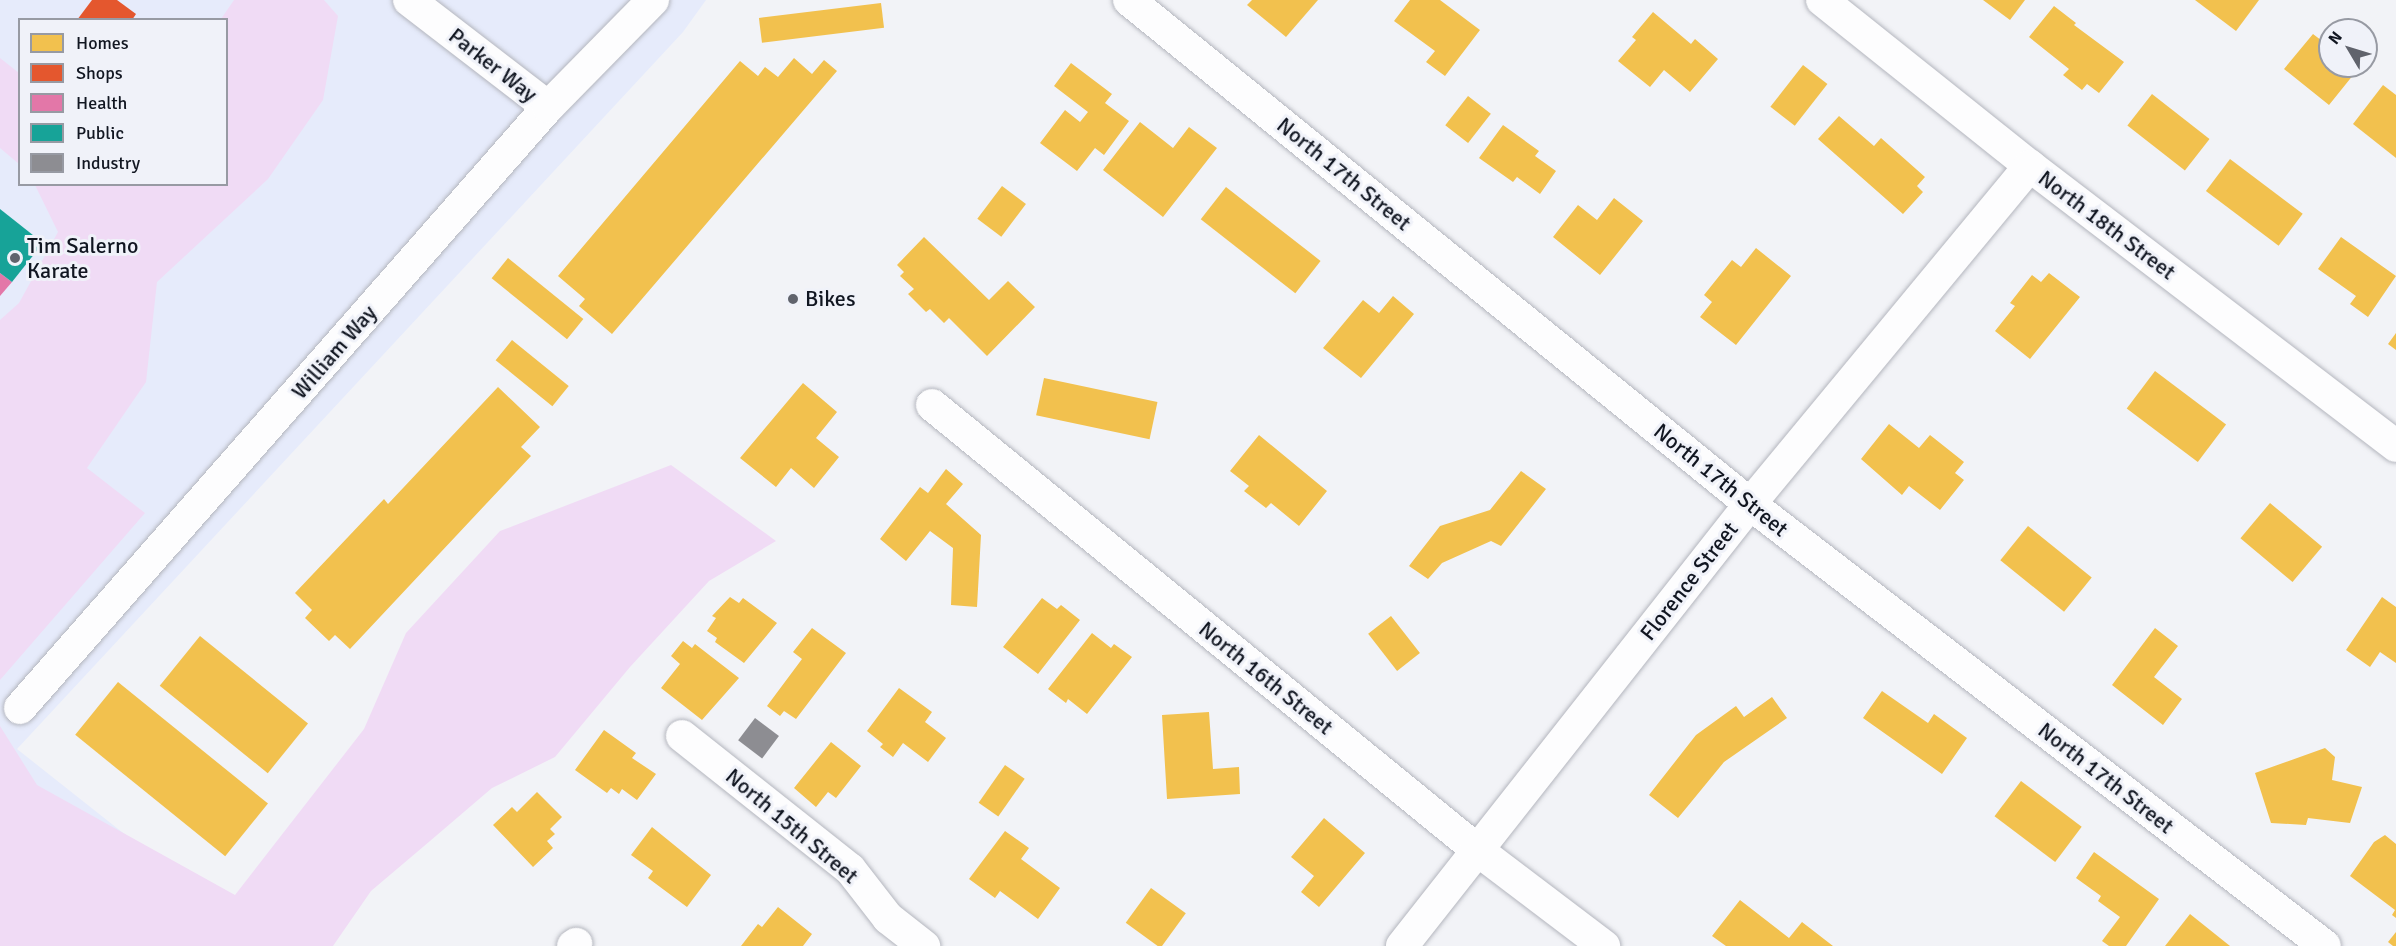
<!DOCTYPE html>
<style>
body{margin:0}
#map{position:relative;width:2396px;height:946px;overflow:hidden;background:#f2f3f7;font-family:Signika,sans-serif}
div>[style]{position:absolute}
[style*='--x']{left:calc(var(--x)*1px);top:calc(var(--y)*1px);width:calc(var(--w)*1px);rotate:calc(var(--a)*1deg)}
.built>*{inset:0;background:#e6ebfb}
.green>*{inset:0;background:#f0dbf5}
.homes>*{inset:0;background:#f2c14e;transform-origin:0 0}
.shops>*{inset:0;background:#e4572e}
.health>*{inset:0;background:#e377a8}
.public>*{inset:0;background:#17a398}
.industry>*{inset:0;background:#8d8d92;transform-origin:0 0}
.roads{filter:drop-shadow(0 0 2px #b4b6be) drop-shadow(0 0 2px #b4b6be)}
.minor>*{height:32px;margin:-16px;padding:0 16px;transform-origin:16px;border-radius:16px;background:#fdfdfe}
.dots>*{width:16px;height:16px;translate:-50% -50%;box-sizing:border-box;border:3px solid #f0f2f9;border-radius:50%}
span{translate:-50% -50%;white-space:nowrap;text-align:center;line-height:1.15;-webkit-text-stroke:6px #f0f2f9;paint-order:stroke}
.street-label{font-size:22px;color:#111621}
.poi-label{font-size:22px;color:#111621}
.left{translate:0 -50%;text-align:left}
.legend{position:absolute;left:18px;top:18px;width:210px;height:168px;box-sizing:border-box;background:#f0f2f9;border:2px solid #979aa3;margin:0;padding:8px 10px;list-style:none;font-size:18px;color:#111621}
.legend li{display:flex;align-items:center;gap:12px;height:30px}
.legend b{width:30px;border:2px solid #979aa3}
.north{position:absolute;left:2318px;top:18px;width:60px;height:60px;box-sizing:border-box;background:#f0f2f9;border:2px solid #979aa3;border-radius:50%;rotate:308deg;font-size:16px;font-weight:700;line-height:24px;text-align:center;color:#111621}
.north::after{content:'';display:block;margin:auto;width:21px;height:27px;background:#60636c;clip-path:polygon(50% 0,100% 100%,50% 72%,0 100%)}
</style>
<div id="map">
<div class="built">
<i style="clip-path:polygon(evenodd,0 0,706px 0,683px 32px,17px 749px,218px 908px,0 946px,0 0,20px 20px,226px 20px,226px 184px,20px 184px,20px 20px)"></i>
</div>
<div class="green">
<i style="clip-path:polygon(234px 0,324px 0,338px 16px,323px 100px,268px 179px,157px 282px,146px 382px,87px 468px,145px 513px,0 680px,0 320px,19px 303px,58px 232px,35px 185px,226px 184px,226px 20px,221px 19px)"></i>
<i style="clip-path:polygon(0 58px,19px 73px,19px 164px,0 148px)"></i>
<i style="clip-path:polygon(671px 465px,776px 541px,709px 581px,630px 667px,555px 757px,492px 788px,430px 841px,371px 891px,333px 946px,0 946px,0 726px,37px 785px,235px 895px,364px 729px,406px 633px,500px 531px)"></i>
</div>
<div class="homes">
<i style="clip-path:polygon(1252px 0,1318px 0,1286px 37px,1247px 5px)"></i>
<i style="clip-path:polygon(1410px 0,1440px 0,1480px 30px,1445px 76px,1426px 62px,1435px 51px,1394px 21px)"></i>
<i style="clip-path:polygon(1983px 0,2025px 0,2010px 20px)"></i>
<i style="clip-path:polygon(2195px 0,2259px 0,2236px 31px)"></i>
<i style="left:881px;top:3px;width:25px;height:123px;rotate:83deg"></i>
<i style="clip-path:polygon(2054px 6px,2076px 23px,2074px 25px,2124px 62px,2099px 93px,2087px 84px,2082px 90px,2063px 75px,2069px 69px,2029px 37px)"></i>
<i style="clip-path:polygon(1653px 12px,1691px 44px,1695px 39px,1718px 59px,1690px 92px,1664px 70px,1650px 87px,1618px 61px,1636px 40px,1632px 37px)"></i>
<i style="clip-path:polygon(2313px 34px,2330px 47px,2330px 66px,2354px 66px,2358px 69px,2329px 105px,2284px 69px)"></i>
<i style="clip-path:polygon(794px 58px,812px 74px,824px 60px,837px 71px,612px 334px,579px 306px,585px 299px,558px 276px,740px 61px,758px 76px,765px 67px,778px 77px)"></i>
<i style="clip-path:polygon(1071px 63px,1112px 94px,1105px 103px,1129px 121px,1104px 155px,1095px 148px,1077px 171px,1040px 143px,1065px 110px,1080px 122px,1088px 112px,1054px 86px)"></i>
<i style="left:1803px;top:65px;width:31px;height:53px;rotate:38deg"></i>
<i style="clip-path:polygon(2383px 85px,2396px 95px,2396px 158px,2353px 124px)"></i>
<i style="left:2152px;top:94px;width:73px;height:40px;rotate:38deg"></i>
<i style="left:1468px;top:96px;width:29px;height:37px;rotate:38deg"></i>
<i style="clip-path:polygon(1839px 116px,1874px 146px,1881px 138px,1925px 177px,1917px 186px,1923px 192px,1903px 214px,1818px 139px)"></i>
<i style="clip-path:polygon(1140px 122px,1173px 148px,1189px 127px,1217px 148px,1163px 217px,1103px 170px)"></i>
<i style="clip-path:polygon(1503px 125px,1539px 151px,1535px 156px,1556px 171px,1540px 194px,1517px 177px,1513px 182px,1479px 158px)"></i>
<i style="left:2230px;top:159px;width:91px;height:40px;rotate:37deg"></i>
<i style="left:1002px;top:186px;width:30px;height:41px;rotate:37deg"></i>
<i style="left:1226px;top:187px;width:120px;height:41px;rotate:38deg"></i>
<i style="clip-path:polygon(1614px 198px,1643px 221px,1600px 275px,1553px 237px,1578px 205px,1597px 220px)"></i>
<i style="clip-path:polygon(924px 237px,989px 300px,1008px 281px,1035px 307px,987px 356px,949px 318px,944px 323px,930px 309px,926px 312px,908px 294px,914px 289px,900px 276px,904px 272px,897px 265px)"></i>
<i style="clip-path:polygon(2341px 237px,2396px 276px,2368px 317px,2350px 304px,2356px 296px,2318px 269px)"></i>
<i style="clip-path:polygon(1756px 248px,1791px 276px,1736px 345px,1700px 317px,1712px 302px,1704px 295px,1732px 260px,1741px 267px)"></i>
<i style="left:508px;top:258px;width:97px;height:26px;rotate:39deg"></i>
<i style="clip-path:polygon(2049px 273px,2080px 297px,2030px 359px,1995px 331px,2015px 306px,2010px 303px,2032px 275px,2041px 282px)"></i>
<i style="clip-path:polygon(1393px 296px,1414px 314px,1361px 378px,1323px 348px,1363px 300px,1379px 313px)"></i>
<i style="clip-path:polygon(2396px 333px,2396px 350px,2388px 344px)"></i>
<i style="left:512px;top:340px;width:73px;height:26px;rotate:39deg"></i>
<i style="left:2155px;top:371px;width:89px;height:47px;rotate:37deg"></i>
<i style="left:1044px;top:378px;width:116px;height:38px;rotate:12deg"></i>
<i style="clip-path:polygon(803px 383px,837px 412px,816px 438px,839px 457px,814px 488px,791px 468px,776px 487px,740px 458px)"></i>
<i style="clip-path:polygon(498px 387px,540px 427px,521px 447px,531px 456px,350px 649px,335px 635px,329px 641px,305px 618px,312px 610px,295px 593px,384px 499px,388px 504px)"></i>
<i style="clip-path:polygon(1889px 424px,1919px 448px,1930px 435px,1964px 462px,1955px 473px,1964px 480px,1940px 510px,1909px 486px,1902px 495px,1861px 459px)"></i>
<i style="clip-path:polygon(1259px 435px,1327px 491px,1299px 526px,1271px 503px,1266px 508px,1244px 491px,1249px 486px,1230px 471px)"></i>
<i style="clip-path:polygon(946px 469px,963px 484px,946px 504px,981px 535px,977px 607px,951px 605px,953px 548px,930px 531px,906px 561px,880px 539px,920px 487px,928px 493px)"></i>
<i style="clip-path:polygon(1521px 471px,1546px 489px,1501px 546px,1491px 541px,1442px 563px,1428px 579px,1409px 566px,1440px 526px,1490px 510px)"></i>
<i style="left:2270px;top:503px;width:68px;height:46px;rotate:40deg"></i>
<i style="left:2028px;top:526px;width:82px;height:44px;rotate:39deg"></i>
<i style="clip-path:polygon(730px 597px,739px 603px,743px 598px,777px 623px,744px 663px,715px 642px,717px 638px,707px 631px,716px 618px,712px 616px)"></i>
<i style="clip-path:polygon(2382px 597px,2396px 607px,2396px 663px,2380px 652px,2370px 667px,2346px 650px)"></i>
<i style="clip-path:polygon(1042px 598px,1057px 609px,1061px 605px,1080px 620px,1038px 674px,1003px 647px)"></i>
<i style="left:1391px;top:616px;width:47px;height:29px;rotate:52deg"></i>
<i style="clip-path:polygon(812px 628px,846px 653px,796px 719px,784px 711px,780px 716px,767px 706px,802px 659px,793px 652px)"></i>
<i style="clip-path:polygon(2155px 628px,2178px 646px,2154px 677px,2182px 699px,2163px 725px,2112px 685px)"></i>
<i style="clip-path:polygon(1092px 633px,1111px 648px,1114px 644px,1132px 657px,1087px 714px,1068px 699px,1066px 703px,1048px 689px)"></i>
<i style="left:200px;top:636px;width:139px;height:64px;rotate:39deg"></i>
<i style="clip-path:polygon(683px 641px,692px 648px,695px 644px,739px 678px,702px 720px,661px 688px,680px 664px,671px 656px)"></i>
<i style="left:118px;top:682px;width:193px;height:68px;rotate:39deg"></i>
<i style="clip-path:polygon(899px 688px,932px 712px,925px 722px,946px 738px,928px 762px,903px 743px,893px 757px,880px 747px,883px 744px,867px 731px)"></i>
<i style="clip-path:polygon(1882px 691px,1928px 723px,1934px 714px,1967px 738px,1942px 774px,1863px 718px)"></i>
<i style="clip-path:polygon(1772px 697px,1787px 718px,1724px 762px,1678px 818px,1649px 795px,1696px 735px,1736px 706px,1744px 717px)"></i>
<i style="clip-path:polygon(1209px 712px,1213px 769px,1239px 767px,1240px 794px,1167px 799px,1162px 715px)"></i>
<i style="clip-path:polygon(604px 730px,636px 753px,632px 758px,656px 774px,637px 800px,622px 789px,619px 794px,611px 788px,607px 793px,575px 770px)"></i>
<i style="clip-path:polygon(831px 742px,861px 766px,836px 798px,828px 792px,816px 807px,794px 788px)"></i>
<i style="clip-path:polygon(2325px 748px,2335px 757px,2332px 780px,2362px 787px,2350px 823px,2308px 818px,2306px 825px,2271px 823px,2255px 773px)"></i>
<i style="left:1005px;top:765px;width:24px;height:46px;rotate:35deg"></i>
<i style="left:2021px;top:781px;width:76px;height:44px;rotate:37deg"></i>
<i style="clip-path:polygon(537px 792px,562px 817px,550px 829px,555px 834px,547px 841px,553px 848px,533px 867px,493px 825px,512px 807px,517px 812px)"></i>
<i style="clip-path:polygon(1324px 818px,1365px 853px,1319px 907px,1301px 892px,1314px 876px,1291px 857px)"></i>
<i style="clip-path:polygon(652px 827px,711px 875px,687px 907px,648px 878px,653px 871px,631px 855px)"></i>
<i style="clip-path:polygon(1005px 831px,1029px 848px,1021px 859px,1060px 888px,1038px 919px,1000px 891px,995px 898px,969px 879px)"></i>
<i style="clip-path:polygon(2385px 835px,2396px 844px,2396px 918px,2392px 915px,2395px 910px,2350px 876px,2374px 842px)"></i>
<i style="clip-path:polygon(2094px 852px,2159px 899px,2126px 946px,2109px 946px,2102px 941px,2120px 917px,2098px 901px,2101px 896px,2076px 878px)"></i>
<i style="left:1151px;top:888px;width:43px;height:43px;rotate:36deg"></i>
<i style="clip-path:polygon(1740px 900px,1789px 938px,1802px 922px,1833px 946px,1726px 946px,1712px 936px)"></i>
<i style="clip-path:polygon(778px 907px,812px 934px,803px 946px,741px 946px,758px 924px,762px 927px)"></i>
<i style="clip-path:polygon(2190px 914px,2230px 946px,2165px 946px)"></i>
<i style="clip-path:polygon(2396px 932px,2396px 946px,2393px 946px,2388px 942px)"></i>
</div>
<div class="shops">
<i style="clip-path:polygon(92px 0,117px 0,136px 14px,132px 20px,77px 20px)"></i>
</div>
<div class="health">
<i style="clip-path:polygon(0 273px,12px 282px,0 296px)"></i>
</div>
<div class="public">
<i style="clip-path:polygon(0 209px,43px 243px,12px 282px,0 273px)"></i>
</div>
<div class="industry">
<i style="left:755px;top:718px;width:30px;height:28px;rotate:37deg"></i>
</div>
<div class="roads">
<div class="minor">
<i style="--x:409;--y:0;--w:175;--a:37.6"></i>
<i style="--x:1129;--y:0;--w:800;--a:39.06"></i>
<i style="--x:1750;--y:504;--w:725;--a:37.55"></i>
<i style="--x:1822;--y:0;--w:266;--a:38.6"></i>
<i style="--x:2030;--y:166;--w:461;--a:37.4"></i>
<i style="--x:932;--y:405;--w:702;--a:39.22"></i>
<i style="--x:1476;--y:849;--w:161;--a:37.2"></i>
<i style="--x:20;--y:708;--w:800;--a:-48.7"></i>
<i style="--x:548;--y:107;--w:150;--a:-45.5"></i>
<i style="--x:682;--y:736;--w:214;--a:38.4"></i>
<i style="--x:850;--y:869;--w:62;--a:52.2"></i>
<i style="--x:888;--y:918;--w:46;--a:37.9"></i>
<i style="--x:573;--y:946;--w:4;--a:-34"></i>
<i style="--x:1402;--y:946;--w:563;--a:-51.79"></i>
<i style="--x:1750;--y:504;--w:439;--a:-50.4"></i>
</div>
</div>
<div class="dots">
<i style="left:15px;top:258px;background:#60636c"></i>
<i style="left:793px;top:299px;background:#60636c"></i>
</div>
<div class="street-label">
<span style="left:493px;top:65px;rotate:38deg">Parker Way</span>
<span style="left:1344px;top:174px;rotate:39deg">North 17th Street</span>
<span style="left:2107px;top:225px;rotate:37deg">North 18th Street</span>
<span style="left:334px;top:352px;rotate:-49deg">William Way</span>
<span style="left:1721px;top:480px;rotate:39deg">North 17th Street</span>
<span style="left:1689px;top:581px;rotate:-52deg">Florence Street</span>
<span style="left:1266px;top:678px;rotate:39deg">North 16th Street</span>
<span style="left:2106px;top:778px;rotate:38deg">North 17th Street</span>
<span style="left:792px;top:826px;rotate:40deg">North 15th Street</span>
</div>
<div class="poi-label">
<span class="left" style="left:27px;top:258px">Tim Salerno<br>Karate</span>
<span class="left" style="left:805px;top:299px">Bikes</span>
</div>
<ul class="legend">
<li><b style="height:16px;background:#f2c14e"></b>Homes</li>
<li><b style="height:16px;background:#e4572e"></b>Shops</li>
<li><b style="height:16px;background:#e377a8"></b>Health</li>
<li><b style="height:16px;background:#17a398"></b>Public</li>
<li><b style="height:16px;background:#8d8d92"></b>Industry</li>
</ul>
<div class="north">N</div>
</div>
